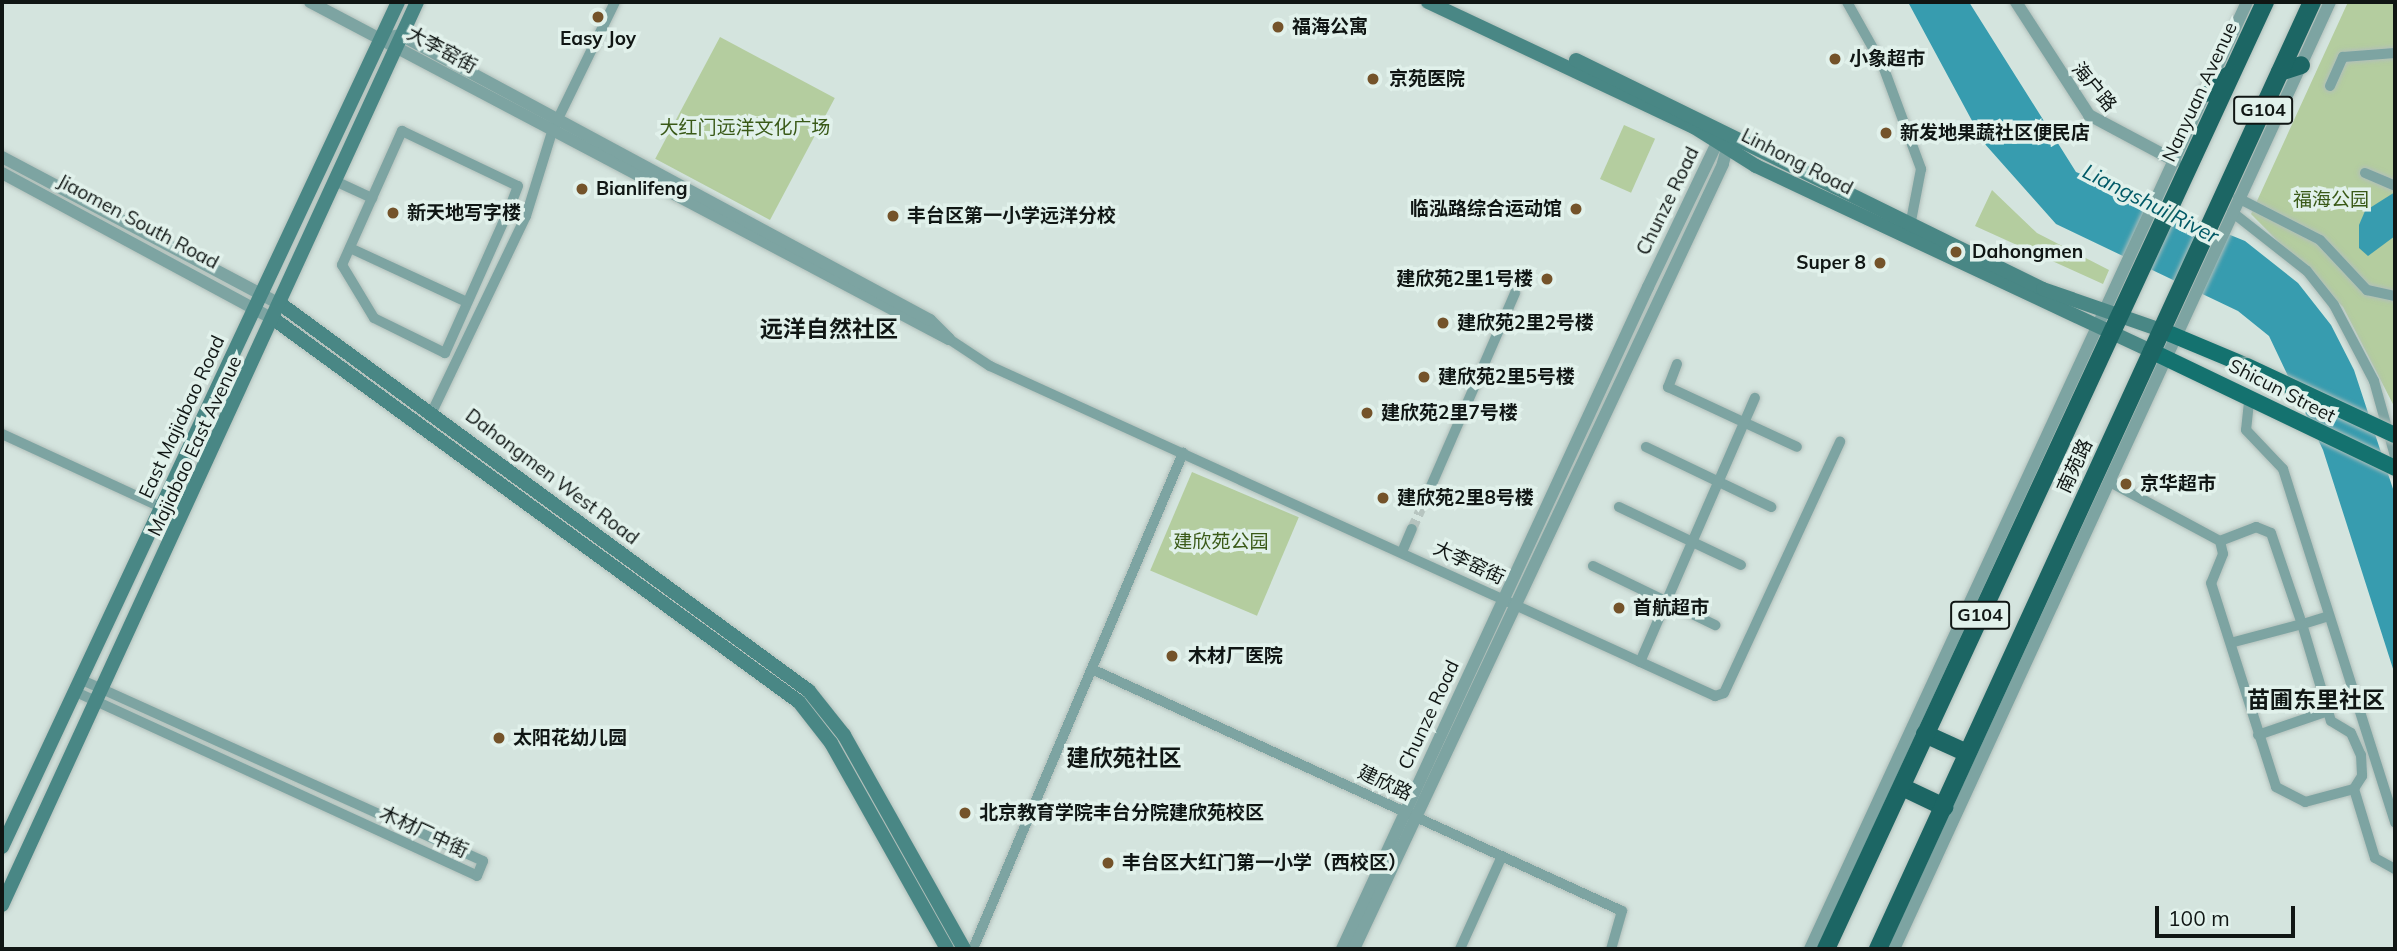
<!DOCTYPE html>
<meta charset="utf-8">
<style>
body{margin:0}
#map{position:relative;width:2397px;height:951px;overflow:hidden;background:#d4e4de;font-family:Mulish,"Noto Sans SC",sans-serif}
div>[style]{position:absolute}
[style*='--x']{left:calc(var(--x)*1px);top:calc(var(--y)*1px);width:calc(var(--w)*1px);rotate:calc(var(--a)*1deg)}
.green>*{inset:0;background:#b4cd9f;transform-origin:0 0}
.water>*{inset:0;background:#379caf}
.minor-tunnel>*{height:10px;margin-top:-5px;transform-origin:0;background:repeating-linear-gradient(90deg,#b7c5c0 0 10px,transparent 0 15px)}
.roads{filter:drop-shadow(0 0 2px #b1bfba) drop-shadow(0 0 2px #b1bfba)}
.minor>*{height:10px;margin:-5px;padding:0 5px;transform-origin:5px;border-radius:5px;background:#7da4a2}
.tertiary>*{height:12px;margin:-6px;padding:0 6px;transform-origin:6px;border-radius:6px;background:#7da4a2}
.secondary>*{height:14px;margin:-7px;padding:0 7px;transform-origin:7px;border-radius:7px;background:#498785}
.primary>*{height:16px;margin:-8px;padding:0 8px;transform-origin:8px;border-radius:8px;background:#14726f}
.trunk>*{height:18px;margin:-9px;padding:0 9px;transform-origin:9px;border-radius:9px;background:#1c6664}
.bridges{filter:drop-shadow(0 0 2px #b1bfba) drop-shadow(0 0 2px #b1bfba)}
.primary-bridge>*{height:16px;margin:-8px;padding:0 8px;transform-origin:8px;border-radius:8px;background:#14726f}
.dots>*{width:19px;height:19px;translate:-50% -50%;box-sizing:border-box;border:4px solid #e1f1eb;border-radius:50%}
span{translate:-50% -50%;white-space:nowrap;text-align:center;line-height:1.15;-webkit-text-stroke:7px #e1f1eb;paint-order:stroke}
.shield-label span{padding:2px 5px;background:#e1f1eb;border:2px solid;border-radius:5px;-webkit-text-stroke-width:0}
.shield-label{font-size:18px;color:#101614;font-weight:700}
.poi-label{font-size:19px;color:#101614;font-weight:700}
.left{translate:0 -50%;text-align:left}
.right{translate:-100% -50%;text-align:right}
.street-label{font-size:19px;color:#101614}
.park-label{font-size:19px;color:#395917}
.water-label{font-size:21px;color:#005966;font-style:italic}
.quarter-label{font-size:23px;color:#101614;font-weight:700}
.frame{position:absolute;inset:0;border:4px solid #101614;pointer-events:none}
.scale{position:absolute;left:2155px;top:906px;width:140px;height:32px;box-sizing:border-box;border:4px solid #101614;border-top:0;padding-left:9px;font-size:21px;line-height:24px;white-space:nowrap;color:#101614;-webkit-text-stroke:5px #e1f1eb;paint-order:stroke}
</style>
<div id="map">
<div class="green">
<i style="clip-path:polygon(2348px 2px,2395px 2px,2395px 408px,2343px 307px,2251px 214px)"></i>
<i style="left:720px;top:37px;width:130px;height:138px;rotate:28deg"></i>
<i style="left:1624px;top:125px;width:34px;height:59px;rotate:24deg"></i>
<i style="clip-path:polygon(1992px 190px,2037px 233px,2109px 270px,2103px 284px,1975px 226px)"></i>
<i style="left:1192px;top:472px;width:116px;height:107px;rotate:23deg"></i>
</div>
<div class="water">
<i style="clip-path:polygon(1908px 2px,1969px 2px,2076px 172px,2245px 241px,2298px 283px,2331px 325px,2354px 370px,2394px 492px,2395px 675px,2323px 450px,2269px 336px,2238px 311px,2056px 224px,1984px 143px)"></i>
<i style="clip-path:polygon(2395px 192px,2395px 236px,2368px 256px,2359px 248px,2359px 225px,2365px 211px)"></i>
</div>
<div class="minor-tunnel">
<i style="--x:1412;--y:529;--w:32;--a:-66"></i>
</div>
<div class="roads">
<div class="minor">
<i style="--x:1847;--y:2;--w:73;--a:60.6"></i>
<i style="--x:1883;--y:66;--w:110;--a:69.7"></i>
<i style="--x:1921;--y:169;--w:58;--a:100.9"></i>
<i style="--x:2330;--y:86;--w:32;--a:-66"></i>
<i style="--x:2343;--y:57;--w:52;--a:-4.4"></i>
<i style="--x:2365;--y:173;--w:33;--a:23"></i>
<i style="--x:335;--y:181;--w:41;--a:24.7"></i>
<i style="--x:2238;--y:198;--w:92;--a:27.1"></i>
<i style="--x:2320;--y:240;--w:69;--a:46.8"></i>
<i style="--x:2367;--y:290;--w:29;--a:12"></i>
<i style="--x:510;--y:207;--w:160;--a:114"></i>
<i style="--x:445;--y:353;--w:79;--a:-153.8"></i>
<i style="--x:374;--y:318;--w:62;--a:-121.1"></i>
<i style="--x:342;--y:265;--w:147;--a:-65.9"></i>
<i style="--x:402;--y:131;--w:128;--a:25.4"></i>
<i style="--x:518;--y:186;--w:22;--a:111"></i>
<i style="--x:510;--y:207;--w:18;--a:29"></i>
<i style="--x:2232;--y:212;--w:95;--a:38.2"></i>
<i style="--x:2307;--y:271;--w:43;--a:51.5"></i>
<i style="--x:2334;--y:305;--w:86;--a:62.2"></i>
<i style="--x:2374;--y:381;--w:78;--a:74.4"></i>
<i style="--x:350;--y:248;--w:129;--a:24.8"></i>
<i style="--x:949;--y:339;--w:49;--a:33.4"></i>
<i style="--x:990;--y:366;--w:797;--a:24.47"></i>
<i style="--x:1715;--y:696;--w:9;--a:-18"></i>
<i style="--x:1724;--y:693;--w:277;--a:-65.2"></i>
<i style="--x:1677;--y:364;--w:25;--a:111"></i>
<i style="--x:1668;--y:387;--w:142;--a:24.9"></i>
<i style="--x:2249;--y:402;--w:28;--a:96"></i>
<i style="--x:2246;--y:430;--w:54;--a:46.5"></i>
<i style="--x:2283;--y:469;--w:371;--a:72.4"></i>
<i style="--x:432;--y:412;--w:217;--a:-64.4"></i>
<i style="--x:526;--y:216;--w:91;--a:-72.8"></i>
<i style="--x:553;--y:129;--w:141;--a:-64"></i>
<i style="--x:2;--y:434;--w:175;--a:24.7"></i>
<i style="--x:1646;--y:447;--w:139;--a:25.6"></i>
<i style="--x:2110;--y:482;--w:125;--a:28.2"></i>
<i style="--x:2220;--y:541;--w:39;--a:-21"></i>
<i style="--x:2256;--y:527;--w:16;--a:22"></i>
<i style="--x:2271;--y:533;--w:96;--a:71.2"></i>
<i style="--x:1425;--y:500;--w:226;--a:-66.5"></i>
<i style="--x:1619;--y:507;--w:135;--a:25.4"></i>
<i style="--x:2220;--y:541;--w:13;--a:77"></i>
<i style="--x:2223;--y:554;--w:31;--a:112"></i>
<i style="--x:2211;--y:583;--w:214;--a:72.3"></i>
<i style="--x:2276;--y:787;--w:33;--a:27"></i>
<i style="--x:2305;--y:802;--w:51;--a:-14.9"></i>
<i style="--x:1402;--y:552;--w:25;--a:-67"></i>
<i style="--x:1593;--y:566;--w:136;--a:25.8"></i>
<i style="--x:2329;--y:616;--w:28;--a:163"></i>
<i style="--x:2302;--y:624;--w:101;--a:73.4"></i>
<i style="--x:2331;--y:721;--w:23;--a:31"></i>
<i style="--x:2351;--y:733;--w:24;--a:66"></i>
<i style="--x:2361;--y:755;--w:21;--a:87"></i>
<i style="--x:2362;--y:776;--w:15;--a:122"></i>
<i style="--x:2354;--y:789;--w:72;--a:73.1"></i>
<i style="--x:2375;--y:858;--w:23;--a:29"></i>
<i style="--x:2234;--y:642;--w:70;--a:-14.8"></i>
<i style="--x:1640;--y:662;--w:288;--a:-66.5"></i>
<i style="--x:1096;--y:671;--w:578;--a:24.53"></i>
<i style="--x:1622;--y:911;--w:40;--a:106"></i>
<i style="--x:76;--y:692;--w:441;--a:24.6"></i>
<i style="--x:477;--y:876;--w:16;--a:-68"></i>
<i style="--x:483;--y:861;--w:440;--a:-155.7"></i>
<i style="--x:2258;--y:735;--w:74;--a:-18.9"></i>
<i style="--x:973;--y:949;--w:539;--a:-67.05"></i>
<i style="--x:1460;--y:949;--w:102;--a:-65.7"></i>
</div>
<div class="tertiary">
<i style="--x:310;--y:2;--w:722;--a:27.81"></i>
<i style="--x:949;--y:339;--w:27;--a:-135"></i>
<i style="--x:930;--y:320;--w:601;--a:-151.69"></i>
<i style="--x:401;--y:35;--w:21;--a:169"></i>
<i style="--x:2016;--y:2;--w:135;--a:57.1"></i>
<i style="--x:2089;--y:115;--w:98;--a:28.1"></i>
<i style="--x:2;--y:157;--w:317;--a:27.9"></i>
<i style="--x:2;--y:173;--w:310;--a:28.3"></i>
<i style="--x:1342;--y:949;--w:729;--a:-65.19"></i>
<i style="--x:1648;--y:287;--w:160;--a:-64.4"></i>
<i style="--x:1717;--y:143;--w:14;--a:-25"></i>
<i style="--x:1730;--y:137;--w:28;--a:105"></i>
<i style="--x:1723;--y:164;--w:867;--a:115.18"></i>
<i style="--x:1810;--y:949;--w:1043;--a:-65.23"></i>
<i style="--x:1894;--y:949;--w:1043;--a:-65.28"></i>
</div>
<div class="secondary">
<i style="--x:1428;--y:2;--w:294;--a:25.2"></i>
<i style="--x:1694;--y:127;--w:73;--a:32.2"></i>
<i style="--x:1756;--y:166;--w:436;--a:25.1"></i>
<i style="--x:1576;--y:60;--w:520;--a:26.12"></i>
<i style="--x:2043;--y:289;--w:125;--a:19.2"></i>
<i style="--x:282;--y:305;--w:653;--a:36.22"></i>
<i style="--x:809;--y:691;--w:56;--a:51.5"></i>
<i style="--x:844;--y:735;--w:245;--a:60.7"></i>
<i style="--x:275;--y:320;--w:648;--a:36.09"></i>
<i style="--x:799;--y:702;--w:52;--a:52"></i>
<i style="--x:831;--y:743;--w:236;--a:60.6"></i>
<i style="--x:2;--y:847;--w:933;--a:-64.89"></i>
<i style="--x:2;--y:905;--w:994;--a:-65.32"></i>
</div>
<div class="primary">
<i style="--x:2161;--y:330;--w:93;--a:22.7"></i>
<i style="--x:2151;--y:351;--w:271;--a:25.6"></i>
</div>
<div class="trunk">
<i style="--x:2280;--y:72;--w:22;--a:-18"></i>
<i style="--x:2206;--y:93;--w:29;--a:-38"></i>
<i style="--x:1925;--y:734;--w:46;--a:24.3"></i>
<i style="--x:1902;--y:787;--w:47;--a:25.5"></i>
<i style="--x:1826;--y:949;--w:1044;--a:-65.13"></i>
<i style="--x:1878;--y:949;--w:1042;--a:-65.38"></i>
</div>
</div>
<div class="bridges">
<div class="primary-bridge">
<i style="--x:2247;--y:366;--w:163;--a:25"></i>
</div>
</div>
<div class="dots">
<i style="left:598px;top:17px;background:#74532a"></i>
<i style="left:1278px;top:27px;background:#74532a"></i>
<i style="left:1835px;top:59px;background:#74532a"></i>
<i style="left:1373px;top:79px;background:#74532a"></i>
<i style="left:1886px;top:133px;background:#74532a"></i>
<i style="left:582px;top:189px;background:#74532a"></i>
<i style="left:1576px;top:209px;background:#74532a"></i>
<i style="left:393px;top:213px;background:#74532a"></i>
<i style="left:893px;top:216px;background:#74532a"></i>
<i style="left:1956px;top:252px;background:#74532a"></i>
<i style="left:1880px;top:263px;background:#74532a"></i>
<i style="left:1547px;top:279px;background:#74532a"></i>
<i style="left:1443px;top:323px;background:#74532a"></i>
<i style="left:1424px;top:377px;background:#74532a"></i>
<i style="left:1367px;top:413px;background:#74532a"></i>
<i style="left:2126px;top:484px;background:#74532a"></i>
<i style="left:1383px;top:498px;background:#74532a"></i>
<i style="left:1619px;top:608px;background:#74532a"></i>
<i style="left:1172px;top:656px;background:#74532a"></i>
<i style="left:499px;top:738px;background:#74532a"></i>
<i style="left:965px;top:813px;background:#74532a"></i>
<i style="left:1108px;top:863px;background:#74532a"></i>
</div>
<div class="shield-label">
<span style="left:2263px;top:110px">G104</span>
<span style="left:1980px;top:615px">G104</span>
</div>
<div class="poi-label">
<span class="left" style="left:1292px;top:27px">福海公寓</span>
<span style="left:598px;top:39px">Easy Joy</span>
<span class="left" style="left:1849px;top:59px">小象超市</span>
<span class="left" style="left:1389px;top:79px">京苑医院</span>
<span class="left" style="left:1900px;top:133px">新发地果蔬社区便民店</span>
<span class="left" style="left:596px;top:189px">Bianlifeng</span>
<span class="right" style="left:1562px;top:209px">临泓路综合运动馆</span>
<span class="left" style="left:407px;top:213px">新天地写字楼</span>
<span class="left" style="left:907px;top:216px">丰台区第一小学远洋分校</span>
<span class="left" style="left:1972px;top:252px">Dahongmen</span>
<span class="right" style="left:1866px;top:263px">Super 8</span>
<span class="right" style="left:1533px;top:279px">建欣苑2里1号楼</span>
<span class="left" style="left:1457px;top:323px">建欣苑2里2号楼</span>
<span class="left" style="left:1438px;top:377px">建欣苑2里5号楼</span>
<span class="left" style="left:1381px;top:413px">建欣苑2里7号楼</span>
<span class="left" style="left:2140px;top:484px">京华超市</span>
<span class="left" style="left:1397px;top:498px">建欣苑2里8号楼</span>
<span class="left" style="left:1633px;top:608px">首航超市</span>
<span class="left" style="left:1188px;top:656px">木材厂医院</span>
<span class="left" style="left:513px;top:738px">太阳花幼儿园</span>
<span class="left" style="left:979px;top:813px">北京教育学院丰台分院建欣苑校区</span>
<span class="left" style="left:1122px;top:863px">丰台区大红门第一小学（西校区）</span>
</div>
<div class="street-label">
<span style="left:442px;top:50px;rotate:28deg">大李窑街</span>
<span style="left:2094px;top:87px;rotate:50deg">海户路</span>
<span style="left:2200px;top:92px;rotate:-65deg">Nanyuan Avenue</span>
<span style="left:1797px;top:162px;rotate:27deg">Linhong Road</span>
<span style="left:1668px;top:201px;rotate:-64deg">Chunze Road</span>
<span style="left:138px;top:222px;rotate:28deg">Jiaomen South Road</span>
<span style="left:2282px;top:391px;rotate:27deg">Shicun Street</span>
<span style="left:182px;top:417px;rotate:-65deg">East Majiabao Road</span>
<span style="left:195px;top:446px;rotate:-65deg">Majiabao East Avenue</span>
<span style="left:2075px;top:466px;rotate:-65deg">南苑路</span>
<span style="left:552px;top:477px;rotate:37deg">Dahongmen West Road</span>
<span style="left:1469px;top:563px;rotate:25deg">大李窑街</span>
<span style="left:1429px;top:715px;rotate:-65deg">Chunze Road</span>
<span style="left:1385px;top:783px;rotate:25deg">建欣路</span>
<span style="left:424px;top:832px;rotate:25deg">木材厂中街</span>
</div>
<div class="park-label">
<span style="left:745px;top:128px">大红门远洋文化广场</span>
<span style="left:2331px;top:200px">福海公园</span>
<span style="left:1221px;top:542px">建欣苑公园</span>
</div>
<div class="water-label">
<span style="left:2151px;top:203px;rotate:27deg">Liangshui River</span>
</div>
<div class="quarter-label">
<span style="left:829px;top:329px">远洋自然社区</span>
<span style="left:2316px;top:700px">苗圃东里社区</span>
<span style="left:1124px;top:758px">建欣苑社区</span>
</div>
<div class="frame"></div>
<div class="scale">100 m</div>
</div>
